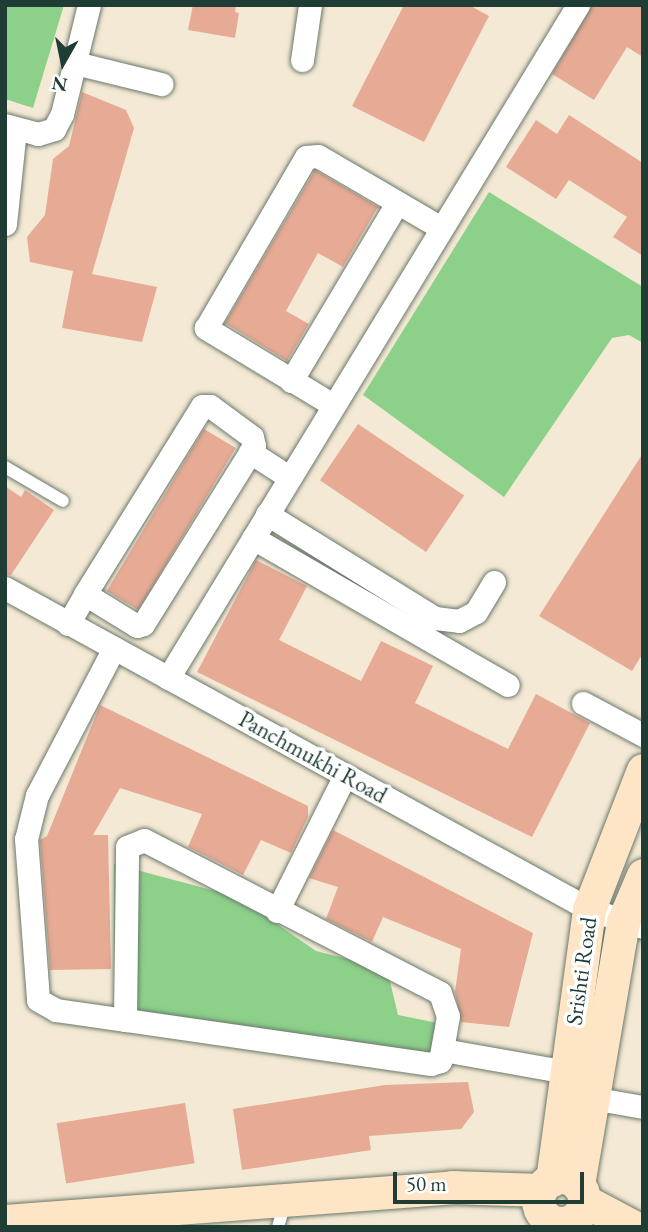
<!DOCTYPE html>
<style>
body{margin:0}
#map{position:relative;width:648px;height:1232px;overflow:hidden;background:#f4e9d4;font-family:"EB Garamond",serif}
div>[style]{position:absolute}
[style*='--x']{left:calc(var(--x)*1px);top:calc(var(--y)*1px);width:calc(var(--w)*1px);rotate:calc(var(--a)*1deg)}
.green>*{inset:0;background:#8cd08a}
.building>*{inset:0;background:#e6aa95;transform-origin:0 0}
.roads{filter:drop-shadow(0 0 2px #6a796c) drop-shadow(0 0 2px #6a796c)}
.lane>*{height:12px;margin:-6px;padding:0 6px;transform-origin:6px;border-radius:6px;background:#fff}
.street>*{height:23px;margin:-11.5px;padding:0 11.5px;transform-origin:11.5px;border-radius:11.5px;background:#fff}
.secondary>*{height:33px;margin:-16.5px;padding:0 16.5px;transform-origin:16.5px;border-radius:16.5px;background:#fee5c5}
.secondary>.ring{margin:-16.5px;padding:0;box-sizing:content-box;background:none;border:33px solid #fee5c5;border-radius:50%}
span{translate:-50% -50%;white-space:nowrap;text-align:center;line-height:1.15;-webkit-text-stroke:7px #fff;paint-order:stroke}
.street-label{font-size:23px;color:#1f3d34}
.frame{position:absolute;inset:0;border:7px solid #1f3d34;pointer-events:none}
.north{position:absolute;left:28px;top:28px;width:70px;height:70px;-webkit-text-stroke:5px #fff;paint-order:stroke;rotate:189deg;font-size:19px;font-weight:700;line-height:28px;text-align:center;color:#1f3d34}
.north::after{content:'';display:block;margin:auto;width:24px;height:32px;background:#1f3d34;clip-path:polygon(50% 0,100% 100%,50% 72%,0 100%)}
.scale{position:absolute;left:393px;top:1172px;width:191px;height:32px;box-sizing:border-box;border:4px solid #1f3d34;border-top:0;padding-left:9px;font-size:21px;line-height:24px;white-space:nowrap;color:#1f3d34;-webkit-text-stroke:5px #fff;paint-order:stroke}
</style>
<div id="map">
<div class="green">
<i style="clip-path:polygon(5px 5px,64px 5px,33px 108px,5px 99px)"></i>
<i style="clip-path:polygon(489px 192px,643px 287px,643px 343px,629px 335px,612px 338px,504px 497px,363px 395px)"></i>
<i style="clip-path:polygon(114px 864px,238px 897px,316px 951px,387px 969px,398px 1015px,443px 1024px,436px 1055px,115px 1030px)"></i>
</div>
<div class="building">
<i style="clip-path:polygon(193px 5px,236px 5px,235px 12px,239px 13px,235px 38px,188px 30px)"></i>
<i style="clip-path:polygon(404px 5px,469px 5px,489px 16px,424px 142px,352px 106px)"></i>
<i style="clip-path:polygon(592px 5px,643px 5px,643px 57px,627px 47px,594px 100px,552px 74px)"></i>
<i style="clip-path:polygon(82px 92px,126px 110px,134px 128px,92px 274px,157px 287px,142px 342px,62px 328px,73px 271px,30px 262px,27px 237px,45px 215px,53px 159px,69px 146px)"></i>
<i style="clip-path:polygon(569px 115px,643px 163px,643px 256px,613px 237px,627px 217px,569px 180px,556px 199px,506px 167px,536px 120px,557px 134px)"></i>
<i style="clip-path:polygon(315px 170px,378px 207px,343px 267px,318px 253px,286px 311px,309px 324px,287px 361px,225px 323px)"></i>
<i style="left:358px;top:424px;width:128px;height:68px;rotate:34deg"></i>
<i style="left:204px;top:429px;width:37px;height:189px;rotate:31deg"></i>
<i style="clip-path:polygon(643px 453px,643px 653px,632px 671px,539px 616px)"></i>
<i style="clip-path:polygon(5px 486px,21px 497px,25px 490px,54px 510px,11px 575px,5px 574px)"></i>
<i style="clip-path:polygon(256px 560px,307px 586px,279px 640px,361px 681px,381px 641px,433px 666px,415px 703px,508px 749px,536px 694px,590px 723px,532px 837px,197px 672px)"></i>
<i style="clip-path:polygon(100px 705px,308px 806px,308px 817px,291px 853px,261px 840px,243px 875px,188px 847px,202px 814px,120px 788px,93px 835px,108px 835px,111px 969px,50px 970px,40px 840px,47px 836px)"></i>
<i style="clip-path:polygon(333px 830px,533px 933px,509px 1027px,461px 1022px,455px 992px,461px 949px,383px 917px,372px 942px,326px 919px,338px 887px,309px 878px)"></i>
<i style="clip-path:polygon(468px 1082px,474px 1112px,461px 1129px,369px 1136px,371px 1150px,242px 1170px,233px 1109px,385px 1085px)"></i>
<i style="left:185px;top:1103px;width:61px;height:130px;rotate:81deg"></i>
</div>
<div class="roads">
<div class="lane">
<i style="--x:5;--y:467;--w:67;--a:30.4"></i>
<i style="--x:278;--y:1227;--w:25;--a:-74"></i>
</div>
<div class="street">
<i style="--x:302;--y:60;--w:56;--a:-81.7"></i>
<i style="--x:75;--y:63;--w:89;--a:13.7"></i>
<i style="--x:5;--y:125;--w:34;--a:15"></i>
<i style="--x:38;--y:134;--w:17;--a:-17"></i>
<i style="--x:54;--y:129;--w:17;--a:-62"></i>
<i style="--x:62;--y:114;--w:112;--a:-76.1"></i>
<i style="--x:5;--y:224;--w:96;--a:-84"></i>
<i style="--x:291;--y:381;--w:207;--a:-59.2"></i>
<i style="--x:333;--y:405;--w:149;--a:-148.8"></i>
<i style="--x:206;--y:328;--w:198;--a:-59.7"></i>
<i style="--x:306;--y:157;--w:12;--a:-5"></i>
<i style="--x:318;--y:156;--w:143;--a:30.3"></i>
<i style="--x:250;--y:452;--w:46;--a:32.7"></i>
<i style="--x:267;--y:514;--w:198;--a:31.8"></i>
<i style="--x:435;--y:618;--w:24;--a:7"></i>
<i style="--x:459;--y:621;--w:19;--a:-28"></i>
<i style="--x:476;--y:612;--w:35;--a:-59"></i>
<i style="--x:253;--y:538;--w:294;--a:30"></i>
<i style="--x:5;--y:588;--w:666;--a:28.8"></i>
<i style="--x:589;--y:909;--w:57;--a:18.4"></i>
<i style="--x:68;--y:624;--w:34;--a:-60"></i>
<i style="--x:85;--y:594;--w:221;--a:-58.1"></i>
<i style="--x:202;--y:406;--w:8;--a:0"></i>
<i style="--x:210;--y:406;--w:52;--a:36.4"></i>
<i style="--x:252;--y:437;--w:9;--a:77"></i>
<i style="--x:254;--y:446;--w:210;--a:121.9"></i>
<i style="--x:143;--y:624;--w:6;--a:162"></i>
<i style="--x:137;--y:626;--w:61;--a:-148.4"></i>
<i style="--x:114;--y:648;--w:166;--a:117.6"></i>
<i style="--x:37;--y:795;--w:45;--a:104"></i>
<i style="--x:26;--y:839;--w:161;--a:85.7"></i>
<i style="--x:38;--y:1000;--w:21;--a:29"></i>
<i style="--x:56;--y:1010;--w:70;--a:8.2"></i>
<i style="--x:168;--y:678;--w:788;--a:-58.65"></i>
<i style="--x:583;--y:703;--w:68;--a:28.1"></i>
<i style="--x:144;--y:840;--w:333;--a:27.3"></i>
<i style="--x:440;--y:993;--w:24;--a:71"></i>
<i style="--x:448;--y:1016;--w:46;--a:100.1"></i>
<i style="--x:440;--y:1061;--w:9;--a:162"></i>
<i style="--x:431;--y:1064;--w:309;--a:-171.8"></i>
<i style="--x:125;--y:1020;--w:173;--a:-89.3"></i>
<i style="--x:127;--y:847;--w:18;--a:-22"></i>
<i style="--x:277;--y:911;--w:152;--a:-63.4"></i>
<i style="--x:443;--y:1050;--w:125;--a:10.1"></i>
<i style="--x:580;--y:1096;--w:64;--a:9.9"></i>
</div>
<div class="secondary">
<i class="ring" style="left:538px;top:1177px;width:13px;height:13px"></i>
<i style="--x:552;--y:1180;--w:274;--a:-82.2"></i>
<i style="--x:589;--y:909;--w:149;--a:-68.8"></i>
<i style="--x:578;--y:1185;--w:267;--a:-80.3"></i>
<i style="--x:623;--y:922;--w:51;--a:-66.9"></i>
<i style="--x:585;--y:1201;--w:55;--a:28"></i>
<i style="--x:5;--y:1221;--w:448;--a:-4.3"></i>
<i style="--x:452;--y:1187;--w:89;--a:1.9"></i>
</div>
</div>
<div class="street-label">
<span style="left:313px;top:757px;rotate:29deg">Panchmukhi Road</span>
<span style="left:581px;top:971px;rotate:-82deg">Srishti Road</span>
</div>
<div class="frame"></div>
<div class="north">N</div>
<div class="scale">50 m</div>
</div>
